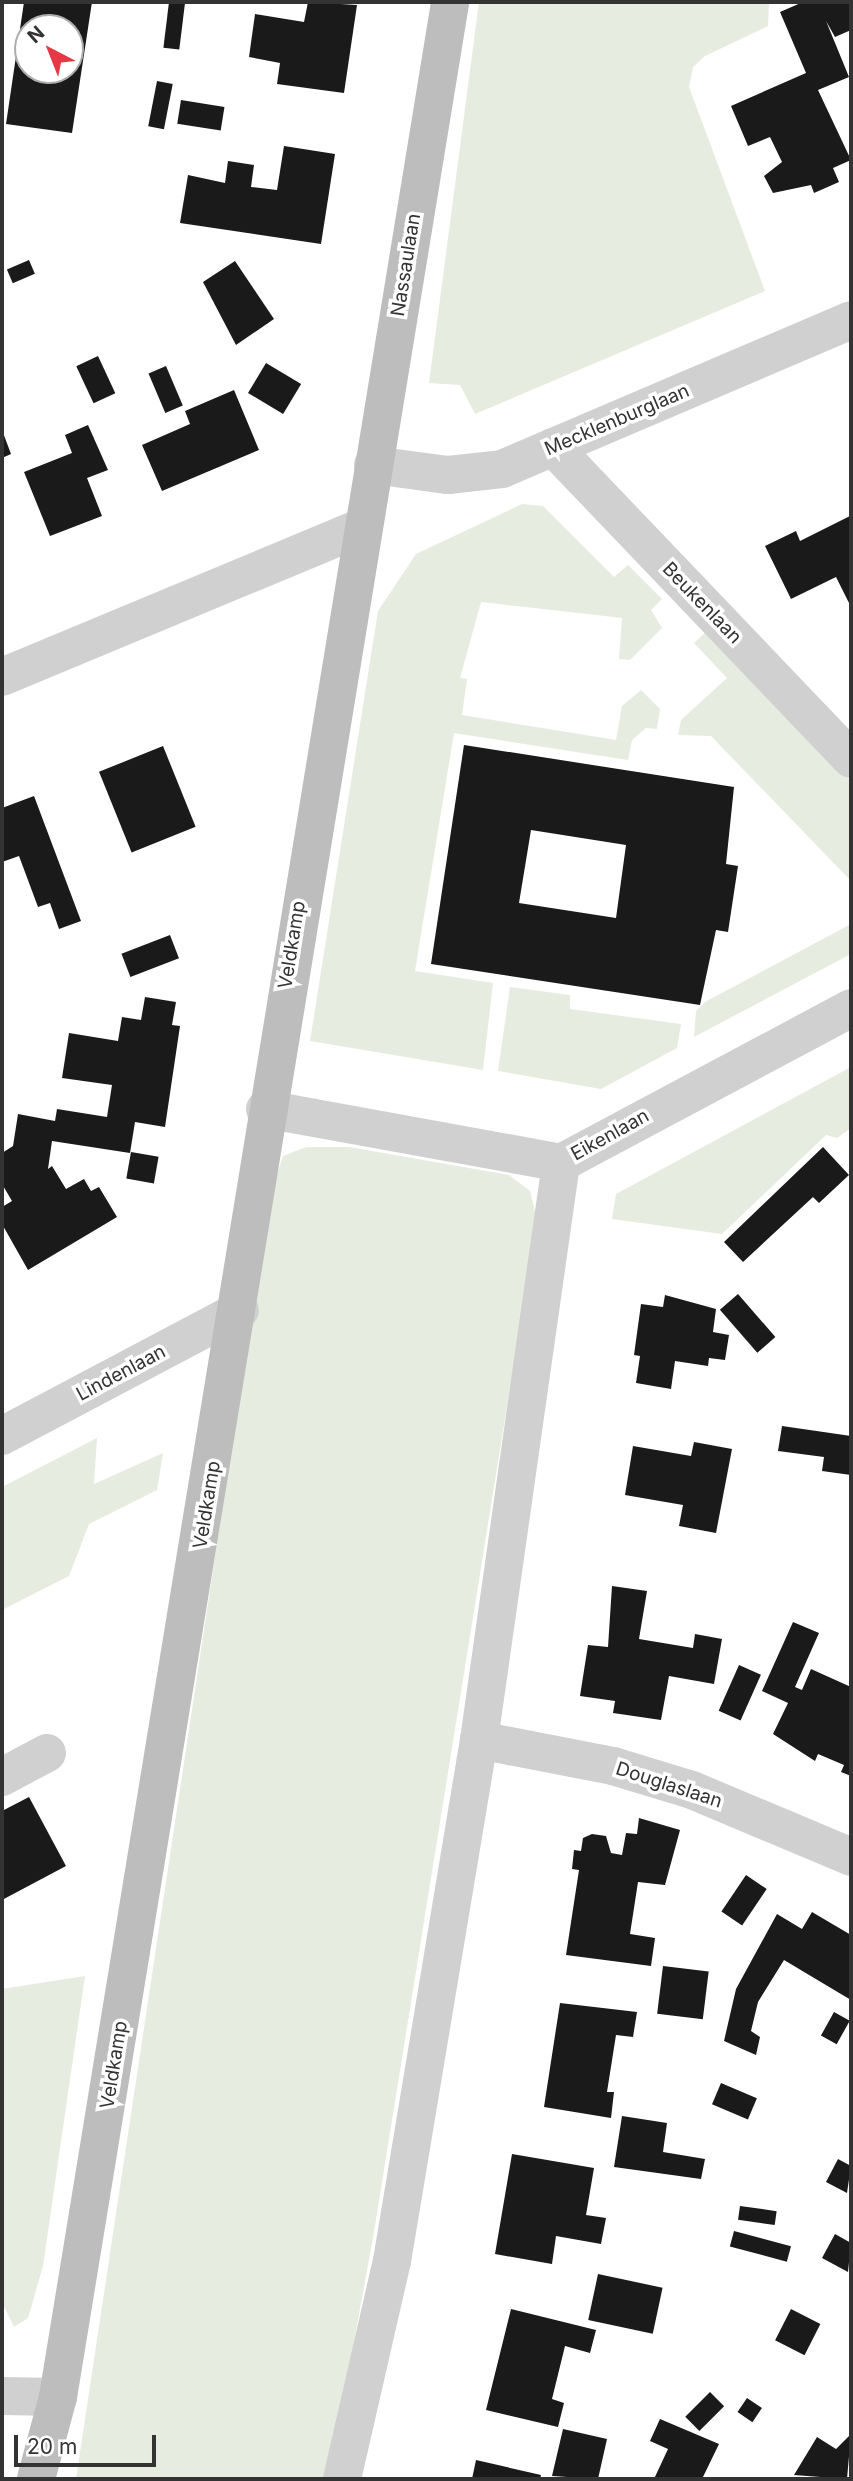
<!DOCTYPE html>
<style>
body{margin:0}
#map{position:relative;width:853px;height:2481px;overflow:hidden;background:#fff;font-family:Inter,sans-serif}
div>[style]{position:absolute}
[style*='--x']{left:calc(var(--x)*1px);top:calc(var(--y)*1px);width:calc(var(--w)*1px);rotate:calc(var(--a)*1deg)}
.green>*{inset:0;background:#e6ecdf}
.building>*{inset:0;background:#1a1a1a;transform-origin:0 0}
.street>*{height:38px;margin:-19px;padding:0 19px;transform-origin:19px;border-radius:19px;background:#d0d0d0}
.secondary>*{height:38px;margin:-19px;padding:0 19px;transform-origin:19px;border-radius:19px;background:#bdbdbd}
span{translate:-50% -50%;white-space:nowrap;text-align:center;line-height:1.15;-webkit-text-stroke:7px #fff;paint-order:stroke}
.street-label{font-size:19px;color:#333}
.frame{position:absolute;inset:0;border:4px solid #333;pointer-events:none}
.north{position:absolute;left:14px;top:14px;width:70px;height:70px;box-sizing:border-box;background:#fff;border:2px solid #adadad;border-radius:50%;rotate:318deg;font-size:19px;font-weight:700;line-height:28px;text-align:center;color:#333}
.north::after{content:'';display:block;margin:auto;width:24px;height:32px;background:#e63946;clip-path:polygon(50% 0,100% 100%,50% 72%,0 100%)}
.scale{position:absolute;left:14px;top:2435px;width:142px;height:32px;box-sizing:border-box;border:4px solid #333;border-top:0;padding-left:9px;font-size:21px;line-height:24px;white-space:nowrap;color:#333;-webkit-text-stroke:5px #fff;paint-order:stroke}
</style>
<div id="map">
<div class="green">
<i style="clip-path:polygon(479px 2px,769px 2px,768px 26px,705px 56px,693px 67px,689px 87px,765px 291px,475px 414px,460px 385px,429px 383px)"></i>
<i style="clip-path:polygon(522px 504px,543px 506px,614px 577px,628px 565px,662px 599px,651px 610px,662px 628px,630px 660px,619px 659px,622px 618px,481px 602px,460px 678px,467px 679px,462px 715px,616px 740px,622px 706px,641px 690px,660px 709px,657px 729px,646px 728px,632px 740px,628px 760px,454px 733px,415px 971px,493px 983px,483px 1070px,310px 1041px,378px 611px,416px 554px)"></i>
<i style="clip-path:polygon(706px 632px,851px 781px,851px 881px,711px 736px,678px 735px,681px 720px,727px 678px,694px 643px)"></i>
<i style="clip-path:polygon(851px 924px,851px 954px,694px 1037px,696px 1011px,705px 1002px)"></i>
<i style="clip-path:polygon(510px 987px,570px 995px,570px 1009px,681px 1024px,677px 1048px,601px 1089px,498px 1071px)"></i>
<i style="clip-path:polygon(851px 1067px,851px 1128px,837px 1138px,826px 1135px,722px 1234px,612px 1219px,616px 1194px)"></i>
<i style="clip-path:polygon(306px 1147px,349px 1147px,509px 1175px,530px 1191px,537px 1220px,374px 2232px,329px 2479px,76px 2479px,269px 1199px,283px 1156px)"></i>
<i style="clip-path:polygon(97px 1438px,94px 1484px,163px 1453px,157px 1490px,89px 1524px,69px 1576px,2px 1610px,2px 1487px)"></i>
<i style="clip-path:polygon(85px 1976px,43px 2266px,28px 2318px,14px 2327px,2px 2302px,2px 1989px)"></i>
</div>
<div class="building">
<i style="clip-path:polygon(evenodd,24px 2px,92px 2px,72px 133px,6px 124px,24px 2px,28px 28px,70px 28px,70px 70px,28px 70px,28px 28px)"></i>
<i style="left:169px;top:2px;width:16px;height:46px;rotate:7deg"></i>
<i style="clip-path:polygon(308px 2px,357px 5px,344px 93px,277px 84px,280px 63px,249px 57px,255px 14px,304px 22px)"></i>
<i style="clip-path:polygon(803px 2px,851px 2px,851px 30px,835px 37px,826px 21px,849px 77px,818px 90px,851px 160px,833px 168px,839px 182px,814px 193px,811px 185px,773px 193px,764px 176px,782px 162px,770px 137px,748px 146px,731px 106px,806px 73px,780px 12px)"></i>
<i style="left:157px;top:81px;width:16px;height:46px;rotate:11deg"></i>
<i style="left:181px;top:100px;width:44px;height:24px;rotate:9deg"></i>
<i style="clip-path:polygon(284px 146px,335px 154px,321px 244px,180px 223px,188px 175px,225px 183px,228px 161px,254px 165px,251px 187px,277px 190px)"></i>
<i style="left:29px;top:260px;width:15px;height:24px;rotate:67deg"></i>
<i style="clip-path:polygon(235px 261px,274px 319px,236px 345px,203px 282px)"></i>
<i style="left:98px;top:356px;width:41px;height:24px;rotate:65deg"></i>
<i style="left:266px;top:363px;width:41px;height:35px;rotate:31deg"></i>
<i style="left:166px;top:366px;width:43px;height:19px;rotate:67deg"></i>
<i style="clip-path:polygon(234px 390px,259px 450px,162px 491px,142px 445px,190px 424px,185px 411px)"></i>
<i style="clip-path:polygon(88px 425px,108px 470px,87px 478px,102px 516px,50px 536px,24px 472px,72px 453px,65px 435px)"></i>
<i style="clip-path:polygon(2px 430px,11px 454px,2px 458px)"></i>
<i style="clip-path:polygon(850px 516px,851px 607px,836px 577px,791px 599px,765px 546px,796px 531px,800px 541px)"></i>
<i style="clip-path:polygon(evenodd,464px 745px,734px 787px,726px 864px,738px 866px,728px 932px,716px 930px,700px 1005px,431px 964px,464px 745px,531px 830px,626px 845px,616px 918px,519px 903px,531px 830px)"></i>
<i style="left:163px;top:746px;width:87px;height:69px;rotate:68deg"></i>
<i style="clip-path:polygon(34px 796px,81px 921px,59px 929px,50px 903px,38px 907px,19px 856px,2px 862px,2px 808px)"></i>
<i style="left:170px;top:935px;width:25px;height:52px;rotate:69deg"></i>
<i style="clip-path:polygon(145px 997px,176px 1002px,172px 1025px,180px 1026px,165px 1127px,135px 1122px,130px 1153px,52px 1141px,48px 1169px,52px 1166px,66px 1189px,84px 1179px,91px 1191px,99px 1187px,117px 1217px,28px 1270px,2px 1224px,2px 1207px,12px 1201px,2px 1184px,2px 1153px,13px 1146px,18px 1114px,55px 1121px,57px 1109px,107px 1117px,112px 1085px,62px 1078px,69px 1033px,118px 1041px,122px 1017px,141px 1020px)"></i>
<i style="clip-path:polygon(823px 1147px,849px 1175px,819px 1203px,813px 1197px,743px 1262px,724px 1242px)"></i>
<i style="left:131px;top:1152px;width:28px;height:27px;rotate:10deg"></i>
<i style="left:738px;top:1294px;width:57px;height:24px;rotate:49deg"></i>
<i style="clip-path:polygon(665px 1295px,716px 1309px,713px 1332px,729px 1335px,725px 1360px,709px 1358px,708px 1366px,675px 1361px,671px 1389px,636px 1383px,640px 1356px,634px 1355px,641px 1304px,663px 1307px)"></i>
<i style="clip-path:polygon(782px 1426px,851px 1436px,851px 1475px,822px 1471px,824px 1457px,778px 1451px)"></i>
<i style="clip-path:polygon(694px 1442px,732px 1449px,716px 1533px,679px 1526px,683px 1505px,625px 1495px,633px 1446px,691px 1456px)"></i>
<i style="clip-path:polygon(612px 1586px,647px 1591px,639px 1639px,693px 1648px,695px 1634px,722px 1639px,714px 1684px,669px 1676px,661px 1720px,613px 1713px,615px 1701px,580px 1696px,588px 1645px,608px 1647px)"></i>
<i style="clip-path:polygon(793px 1622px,819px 1633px,795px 1687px,802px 1690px,811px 1669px,851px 1687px,851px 1776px,841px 1772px,844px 1765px,818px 1754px,815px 1761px,773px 1734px,788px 1703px,762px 1691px)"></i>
<i style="left:739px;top:1665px;width:24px;height:50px;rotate:24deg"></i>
<i style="clip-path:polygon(29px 1797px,66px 1866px,2px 1900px,2px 1811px)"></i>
<i style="clip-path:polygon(639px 1818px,680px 1830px,665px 1885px,638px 1882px,630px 1934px,655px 1938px,651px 1966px,566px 1955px,579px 1870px,572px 1869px,574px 1850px,581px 1851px,583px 1838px,592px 1834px,606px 1836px,611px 1853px,622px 1855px,626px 1833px,637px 1834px)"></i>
<i style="left:746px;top:1875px;width:25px;height:44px;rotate:34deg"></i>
<i style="clip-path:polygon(812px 1912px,851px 1935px,851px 2000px,784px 1960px,758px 2002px,751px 2031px,760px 2037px,756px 2055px,724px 2041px,736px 1989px,777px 1914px,802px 1929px)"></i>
<i style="left:663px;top:1966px;width:46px;height:48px;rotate:7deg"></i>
<i style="clip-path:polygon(560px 2003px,637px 2012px,633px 2037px,616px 2035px,607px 2092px,614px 2092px,611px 2118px,544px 2107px)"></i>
<i style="left:834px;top:2012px;width:18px;height:27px;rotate:29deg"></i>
<i style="left:721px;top:2083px;width:39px;height:23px;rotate:23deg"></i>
<i style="clip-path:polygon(622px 2116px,667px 2123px,663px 2152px,705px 2159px,701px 2179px,614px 2167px)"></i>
<i style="clip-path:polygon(512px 2154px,594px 2168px,586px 2215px,606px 2218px,601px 2244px,556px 2236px,552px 2264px,495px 2254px)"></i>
<i style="clip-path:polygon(838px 2159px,851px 2166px,847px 2193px,826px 2182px)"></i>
<i style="left:740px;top:2206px;width:37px;height:14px;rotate:8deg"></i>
<i style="left:734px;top:2231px;width:59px;height:16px;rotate:15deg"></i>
<i style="clip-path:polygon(835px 2234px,851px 2243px,848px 2272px,822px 2258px)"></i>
<i style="left:598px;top:2274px;width:66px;height:47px;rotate:12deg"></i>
<i style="clip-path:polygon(511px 2309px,596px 2330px,590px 2353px,565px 2346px,552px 2399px,564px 2403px,558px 2427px,486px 2410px)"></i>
<i style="left:791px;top:2309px;width:33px;height:35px;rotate:27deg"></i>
<i style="left:710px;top:2392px;width:20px;height:35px;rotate:45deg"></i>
<i style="left:747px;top:2398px;width:18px;height:17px;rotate:34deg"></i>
<i style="clip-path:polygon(660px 2419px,719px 2444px,702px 2479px,654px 2479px,668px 2449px,650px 2441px)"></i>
<i style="clip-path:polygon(563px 2429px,607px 2439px,598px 2479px,552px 2476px)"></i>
<i style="clip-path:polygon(851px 2434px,847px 2479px,794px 2475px,817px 2437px,836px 2449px)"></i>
<i style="clip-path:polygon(476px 2460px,541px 2475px,540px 2479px,472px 2479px)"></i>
</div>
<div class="street">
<i style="--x:553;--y:447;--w:431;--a:46.3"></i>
<i style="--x:373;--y:465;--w:76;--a:7.6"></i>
<i style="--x:448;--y:475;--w:54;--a:-6.3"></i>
<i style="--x:502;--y:469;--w:379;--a:-23.1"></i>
<i style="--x:2;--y:677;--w:388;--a:-22.6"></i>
<i style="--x:265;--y:1109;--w:301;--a:10.3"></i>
<i style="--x:561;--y:1163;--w:329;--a:-28.1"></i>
<i style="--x:2;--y:1436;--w:269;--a:-27.9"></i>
<i style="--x:479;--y:1740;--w:136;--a:11"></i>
<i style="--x:613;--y:1766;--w:83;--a:16.9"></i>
<i style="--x:692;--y:1790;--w:173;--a:22.8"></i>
<i style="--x:2;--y:1777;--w:51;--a:-28.1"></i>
<i style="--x:2;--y:2396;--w:56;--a:1"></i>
<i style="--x:342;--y:2479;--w:224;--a:-77.1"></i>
<i style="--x:392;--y:2261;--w:528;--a:-80.52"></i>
<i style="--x:479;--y:1740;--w:583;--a:-81.91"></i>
</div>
<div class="secondary">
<i style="--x:36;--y:2479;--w:85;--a:-75"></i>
<i style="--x:58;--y:2397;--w:2427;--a:-80.7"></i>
</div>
<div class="street-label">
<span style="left:406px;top:265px;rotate:-81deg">Nassaulaan</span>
<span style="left:617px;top:420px;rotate:-23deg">Mecklenburglaan</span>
<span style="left:702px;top:603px;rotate:46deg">Beukenlaan</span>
<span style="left:292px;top:945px;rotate:-81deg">Veldkamp</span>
<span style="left:610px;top:1135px;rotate:-29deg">Eikenlaan</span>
<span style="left:121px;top:1373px;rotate:-28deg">Lindenlaan</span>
<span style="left:207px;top:1505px;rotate:-81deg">Veldkamp</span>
<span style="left:669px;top:1785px;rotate:18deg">Douglaslaan</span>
<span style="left:114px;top:2065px;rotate:-81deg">Veldkamp</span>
</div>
<div class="frame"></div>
<div class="north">N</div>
<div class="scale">20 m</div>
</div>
